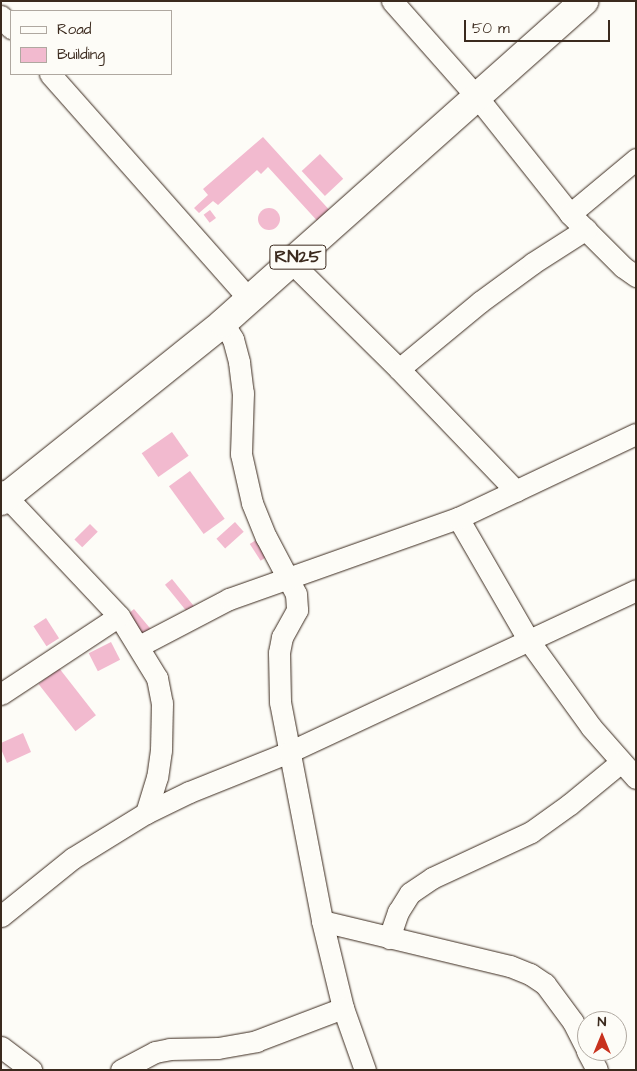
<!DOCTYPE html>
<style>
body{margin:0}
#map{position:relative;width:637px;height:1071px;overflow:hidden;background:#fdfcf7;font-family:"Architects Daughter",sans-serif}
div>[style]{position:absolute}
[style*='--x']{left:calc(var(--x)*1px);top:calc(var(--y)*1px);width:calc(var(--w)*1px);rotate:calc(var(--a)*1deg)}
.building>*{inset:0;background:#f2bacf;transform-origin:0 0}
.round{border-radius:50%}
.roads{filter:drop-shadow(0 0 1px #3b2a1e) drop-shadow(0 0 1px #3b2a1e)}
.street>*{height:21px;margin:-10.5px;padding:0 10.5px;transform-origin:10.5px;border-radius:10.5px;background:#fdfcf7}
.primary>*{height:28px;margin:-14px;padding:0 14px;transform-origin:14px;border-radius:14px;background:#fdfcf7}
span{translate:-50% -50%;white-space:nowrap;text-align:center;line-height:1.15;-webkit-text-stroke:4.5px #fdfcf7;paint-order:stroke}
.shield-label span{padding:1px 4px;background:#fdfcf7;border:1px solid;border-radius:4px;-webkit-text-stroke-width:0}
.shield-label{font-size:18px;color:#3b2a1e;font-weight:700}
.frame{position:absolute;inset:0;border:2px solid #3b2a1e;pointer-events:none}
.legend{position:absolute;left:10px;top:10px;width:162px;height:65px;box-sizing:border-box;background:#fdfcf7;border:1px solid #afa8a0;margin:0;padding:6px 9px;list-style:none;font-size:15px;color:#3b2a1e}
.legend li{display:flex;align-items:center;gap:10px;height:25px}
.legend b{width:25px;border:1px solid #afa8a0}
.north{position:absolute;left:577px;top:1011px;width:50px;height:50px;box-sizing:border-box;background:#fdfcf7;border:1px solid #afa8a0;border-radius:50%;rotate:0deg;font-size:14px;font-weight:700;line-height:20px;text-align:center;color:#3b2a1e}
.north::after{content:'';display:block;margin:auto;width:18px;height:22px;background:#c8321e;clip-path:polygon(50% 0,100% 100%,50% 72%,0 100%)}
.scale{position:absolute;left:464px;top:20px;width:146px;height:22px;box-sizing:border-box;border:2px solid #3b2a1e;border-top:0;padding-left:6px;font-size:15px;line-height:18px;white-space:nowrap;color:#3b2a1e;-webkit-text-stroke:4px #fdfcf7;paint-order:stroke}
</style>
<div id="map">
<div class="building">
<i style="clip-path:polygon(263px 137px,333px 214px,321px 225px,268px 167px,261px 174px,257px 170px,218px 205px,213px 201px,199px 213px,194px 208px,208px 195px,203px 189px)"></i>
<i style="left:320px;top:154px;width:34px;height:25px;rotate:47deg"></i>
<i class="round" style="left:258px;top:208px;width:22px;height:22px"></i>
<i style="left:210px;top:210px;width:10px;height:8px;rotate:53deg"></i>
<i style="left:172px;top:432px;width:29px;height:37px;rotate:55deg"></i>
<i style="left:190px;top:471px;width:59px;height:26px;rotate:54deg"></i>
<i style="left:235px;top:522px;width:13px;height:25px;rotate:48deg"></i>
<i style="left:90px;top:524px;width:11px;height:22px;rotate:45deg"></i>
<i style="left:259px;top:538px;width:20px;height:11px;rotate:57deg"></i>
<i style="left:172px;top:579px;width:35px;height:9px;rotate:51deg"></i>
<i style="left:134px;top:609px;width:26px;height:12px;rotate:50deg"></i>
<i style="left:46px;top:618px;width:24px;height:15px;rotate:57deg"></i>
<i style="left:111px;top:642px;width:20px;height:25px;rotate:63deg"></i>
<i style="left:59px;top:668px;width:60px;height:26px;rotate:52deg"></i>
<i style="clip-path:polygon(23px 733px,31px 752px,7px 763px,1px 749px,1px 743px)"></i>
</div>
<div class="roads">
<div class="street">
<i style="--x:392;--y:1;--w:128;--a:48.5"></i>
<i style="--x:477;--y:97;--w:149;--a:51.5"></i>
<i style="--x:570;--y:214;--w:75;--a:45"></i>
<i style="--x:623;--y:267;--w:16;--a:35"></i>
<i style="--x:1;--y:16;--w:16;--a:50"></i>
<i style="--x:50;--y:74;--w:300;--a:48.5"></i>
<i style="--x:570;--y:214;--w:86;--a:-39.8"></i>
<i style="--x:292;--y:263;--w:151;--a:44.7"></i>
<i style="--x:399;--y:369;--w:169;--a:46.2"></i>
<i style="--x:223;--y:323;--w:19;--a:58"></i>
<i style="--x:233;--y:339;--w:24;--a:75"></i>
<i style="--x:239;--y:362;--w:31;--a:83"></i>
<i style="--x:243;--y:393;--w:61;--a:91.9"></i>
<i style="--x:241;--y:454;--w:50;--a:77.3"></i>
<i style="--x:252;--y:503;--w:37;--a:68"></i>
<i style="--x:266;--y:537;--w:64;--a:62.2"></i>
<i style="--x:296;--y:594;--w:16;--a:86"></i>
<i style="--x:297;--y:610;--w:31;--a:119"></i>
<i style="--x:282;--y:637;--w:16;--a:101"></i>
<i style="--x:279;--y:653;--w:49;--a:88.8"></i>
<i style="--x:280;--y:702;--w:223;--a:79.1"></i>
<i style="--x:322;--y:921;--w:89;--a:76.4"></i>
<i style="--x:343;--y:1008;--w:66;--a:70.5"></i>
<i style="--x:399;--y:369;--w:105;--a:-39.6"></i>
<i style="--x:480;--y:302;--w:66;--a:-36.3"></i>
<i style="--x:533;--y:263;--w:63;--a:-32.7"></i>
<i style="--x:1;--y:491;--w:172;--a:46.7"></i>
<i style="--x:119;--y:616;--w:73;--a:58.5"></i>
<i style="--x:157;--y:678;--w:25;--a:79"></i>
<i style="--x:162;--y:703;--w:47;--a:91.2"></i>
<i style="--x:161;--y:750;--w:27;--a:98"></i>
<i style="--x:157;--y:777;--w:38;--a:107"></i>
<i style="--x:458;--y:518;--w:142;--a:60"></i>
<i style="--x:529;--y:641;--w:106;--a:54.2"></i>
<i style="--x:591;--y:727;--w:68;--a:48.6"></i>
<i style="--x:139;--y:646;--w:102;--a:-27.6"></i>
<i style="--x:229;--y:599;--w:243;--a:-19.5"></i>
<i style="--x:458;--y:518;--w:197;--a:-25.3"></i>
<i style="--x:1;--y:694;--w:141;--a:-33.5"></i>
<i style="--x:1;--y:916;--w:92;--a:-38.9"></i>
<i style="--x:73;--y:858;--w:86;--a:-31.7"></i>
<i style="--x:146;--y:813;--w:48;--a:-26"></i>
<i style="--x:189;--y:792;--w:108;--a:-21.8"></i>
<i style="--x:289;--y:752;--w:383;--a:-25"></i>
<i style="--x:322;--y:921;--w:193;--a:13.5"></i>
<i style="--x:510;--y:966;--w:22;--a:22"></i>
<i style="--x:530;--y:974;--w:18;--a:34"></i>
<i style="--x:545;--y:984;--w:47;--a:53.6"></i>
<i style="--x:573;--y:1022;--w:31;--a:63"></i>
<i style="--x:389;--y:938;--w:28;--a:-71"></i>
<i style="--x:398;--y:912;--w:22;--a:-58"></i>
<i style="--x:410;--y:893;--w:27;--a:-34"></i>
<i style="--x:432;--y:878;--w:109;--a:-24.9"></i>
<i style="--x:531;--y:832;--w:48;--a:-35.7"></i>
<i style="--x:570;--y:804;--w:66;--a:-39.5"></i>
<i style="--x:1;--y:1047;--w:38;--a:37"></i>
<i style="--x:587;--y:1051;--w:21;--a:62"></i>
<i style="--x:121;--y:1070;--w:38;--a:-28"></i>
<i style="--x:155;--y:1052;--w:15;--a:-11"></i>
<i style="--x:170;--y:1049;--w:48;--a:-1.2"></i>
<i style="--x:218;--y:1048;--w:39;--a:-10"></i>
<i style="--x:256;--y:1041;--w:93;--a:-20.8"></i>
</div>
<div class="primary">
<i style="--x:1;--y:501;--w:285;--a:-38.7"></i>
<i style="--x:223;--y:323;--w:484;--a:-41.7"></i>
</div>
</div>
<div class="shield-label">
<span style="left:298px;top:257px">RN25</span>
</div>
<div class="frame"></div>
<ul class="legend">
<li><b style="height:6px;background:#fdfcf7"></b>Road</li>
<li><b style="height:14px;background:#f2bacf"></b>Building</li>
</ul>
<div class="north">N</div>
<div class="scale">50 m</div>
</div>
